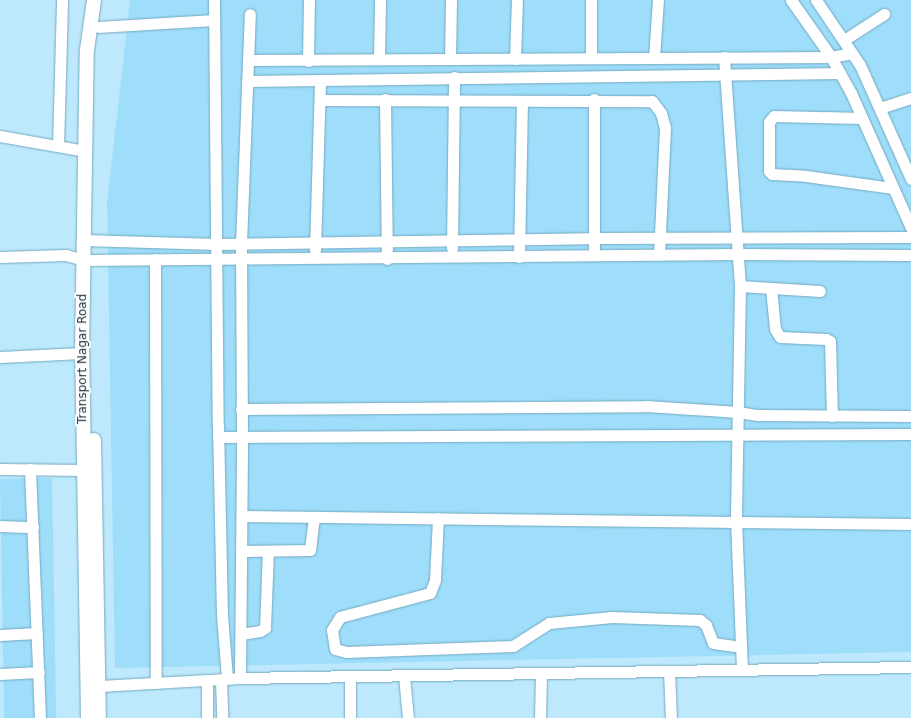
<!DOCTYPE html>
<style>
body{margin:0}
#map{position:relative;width:911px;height:718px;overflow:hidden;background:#bee9fd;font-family:"DejaVu Sans",sans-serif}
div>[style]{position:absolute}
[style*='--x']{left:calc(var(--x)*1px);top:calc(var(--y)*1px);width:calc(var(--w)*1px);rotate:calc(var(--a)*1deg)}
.built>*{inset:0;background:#9fdefb;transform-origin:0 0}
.roads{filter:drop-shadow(0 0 1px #74a9c1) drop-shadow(0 0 1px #74a9c1)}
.minor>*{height:11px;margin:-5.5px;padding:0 5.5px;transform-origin:5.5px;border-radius:5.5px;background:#fff}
.major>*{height:14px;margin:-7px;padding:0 7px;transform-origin:7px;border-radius:7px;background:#fff}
span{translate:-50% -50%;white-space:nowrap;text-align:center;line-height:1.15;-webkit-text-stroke:4px #fff;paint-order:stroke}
.street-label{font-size:12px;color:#1a3039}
</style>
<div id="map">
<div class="built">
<i style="clip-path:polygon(130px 0,911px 0,911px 652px,115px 668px,107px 203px)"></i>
<i style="left:52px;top:478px;width:240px;height:52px;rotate:89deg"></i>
</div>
<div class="roads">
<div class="minor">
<i style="--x:214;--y:0;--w:425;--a:89.5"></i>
<i style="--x:218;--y:425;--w:190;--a:88.8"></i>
<i style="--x:222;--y:615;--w:64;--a:85.5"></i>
<i style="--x:591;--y:0;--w:58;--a:90"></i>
<i style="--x:791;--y:0;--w:70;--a:54.9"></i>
<i style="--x:831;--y:57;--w:41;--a:60.9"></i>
<i style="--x:851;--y:93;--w:148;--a:66"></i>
<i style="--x:816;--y:0;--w:78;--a:55.9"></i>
<i style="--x:860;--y:65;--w:125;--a:65.9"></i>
<i style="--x:99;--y:27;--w:114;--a:-3.5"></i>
<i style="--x:844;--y:40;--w:48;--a:-33"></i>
<i style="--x:724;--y:57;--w:230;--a:86"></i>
<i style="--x:740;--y:286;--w:234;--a:91"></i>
<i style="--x:736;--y:520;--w:149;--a:87.7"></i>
<i style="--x:379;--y:58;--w:58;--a:-89"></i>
<i style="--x:450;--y:58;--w:58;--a:-89"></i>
<i style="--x:654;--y:58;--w:58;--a:-86.1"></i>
<i style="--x:515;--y:59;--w:59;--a:-88.1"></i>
<i style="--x:248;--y:60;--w:583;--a:-0.29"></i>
<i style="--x:831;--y:57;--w:21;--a:-11"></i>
<i style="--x:308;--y:61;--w:61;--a:-89.1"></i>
<i style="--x:247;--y:81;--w:593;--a:-0.77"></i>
<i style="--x:385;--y:99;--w:160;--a:89.3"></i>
<i style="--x:320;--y:100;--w:332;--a:0.2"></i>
<i style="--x:652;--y:101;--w:15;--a:53"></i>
<i style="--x:661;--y:113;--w:16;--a:75"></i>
<i style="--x:665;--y:128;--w:127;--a:92.7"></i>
<i style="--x:880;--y:108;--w:33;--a:-18"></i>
<i style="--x:862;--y:118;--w:88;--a:-178.7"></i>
<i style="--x:774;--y:116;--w:8;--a:130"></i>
<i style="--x:769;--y:122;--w:49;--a:90"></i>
<i style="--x:769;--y:171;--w:4;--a:45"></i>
<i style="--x:772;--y:174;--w:34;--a:3"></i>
<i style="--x:806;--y:176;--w:88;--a:7.9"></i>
<i style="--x:0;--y:136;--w:86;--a:10"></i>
<i style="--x:58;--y:146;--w:146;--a:-88.4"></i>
<i style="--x:83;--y:240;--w:134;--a:1.7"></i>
<i style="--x:217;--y:244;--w:377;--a:-0.9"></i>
<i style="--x:594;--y:238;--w:317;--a:-0.2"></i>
<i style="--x:452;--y:248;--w:171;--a:-89.3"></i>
<i style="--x:315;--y:250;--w:170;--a:-88.3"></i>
<i style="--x:594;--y:255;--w:156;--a:-90"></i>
<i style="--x:0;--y:257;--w:66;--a:-1.7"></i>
<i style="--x:66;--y:255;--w:18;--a:16"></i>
<i style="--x:83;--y:260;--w:654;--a:-0.53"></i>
<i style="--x:737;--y:254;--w:174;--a:0.3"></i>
<i style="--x:519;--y:257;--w:156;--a:-88.9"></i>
<i style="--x:155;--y:259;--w:424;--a:89.9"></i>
<i style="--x:740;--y:286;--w:80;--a:3.6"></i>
<i style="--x:771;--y:288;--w:41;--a:84.4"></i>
<i style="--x:775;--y:329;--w:9;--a:58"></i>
<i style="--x:780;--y:337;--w:46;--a:2.5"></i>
<i style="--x:826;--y:339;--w:4;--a:27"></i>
<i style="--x:830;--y:341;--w:75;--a:88.5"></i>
<i style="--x:0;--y:357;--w:82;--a:-2.8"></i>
<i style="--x:241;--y:409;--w:405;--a:-0.4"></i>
<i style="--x:646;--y:406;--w:92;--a:3.7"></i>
<i style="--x:738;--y:412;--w:20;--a:9"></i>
<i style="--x:758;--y:415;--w:153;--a:0.4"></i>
<i style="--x:218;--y:437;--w:693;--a:-0.25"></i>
<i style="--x:0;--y:469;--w:84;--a:0.7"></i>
<i style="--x:30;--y:469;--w:249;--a:87.7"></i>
<i style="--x:242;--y:516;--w:669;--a:0.69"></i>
<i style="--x:438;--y:518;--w:62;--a:92.8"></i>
<i style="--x:435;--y:580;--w:14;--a:111"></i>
<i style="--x:430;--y:593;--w:93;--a:165.1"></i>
<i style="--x:340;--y:617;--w:15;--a:122"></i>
<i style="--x:332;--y:630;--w:19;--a:81"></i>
<i style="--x:335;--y:649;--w:11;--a:15"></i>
<i style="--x:346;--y:652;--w:167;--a:-2.1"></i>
<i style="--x:513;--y:646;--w:43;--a:-32.6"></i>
<i style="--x:549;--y:623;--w:63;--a:-5.4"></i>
<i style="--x:612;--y:617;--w:88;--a:2"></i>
<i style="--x:700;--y:620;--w:8;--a:40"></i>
<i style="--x:706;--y:625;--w:19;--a:69"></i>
<i style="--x:713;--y:643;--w:28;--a:8"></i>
<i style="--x:0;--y:526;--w:33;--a:2"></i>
<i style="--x:241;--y:551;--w:69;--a:-0.8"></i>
<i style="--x:310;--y:550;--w:33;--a:-83"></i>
<i style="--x:241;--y:634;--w:19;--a:-9"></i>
<i style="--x:260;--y:631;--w:6;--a:-31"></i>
<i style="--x:265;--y:628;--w:77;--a:-87.8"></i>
<i style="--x:0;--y:635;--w:37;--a:-3"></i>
<i style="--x:669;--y:671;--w:47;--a:87.6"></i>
<i style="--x:0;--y:674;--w:39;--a:-3"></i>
<i style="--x:404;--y:676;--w:42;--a:84.6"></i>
<i style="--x:350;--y:677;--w:41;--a:90"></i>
<i style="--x:240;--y:678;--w:241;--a:-89.5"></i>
<i style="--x:242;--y:437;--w:193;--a:-90.3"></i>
<i style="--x:241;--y:244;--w:230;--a:-87.8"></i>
<i style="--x:221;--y:680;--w:38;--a:88"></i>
<i style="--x:99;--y:686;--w:141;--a:-3.2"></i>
<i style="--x:240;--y:678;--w:671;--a:-0.94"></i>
<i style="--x:207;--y:718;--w:38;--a:-90"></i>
<i style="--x:540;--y:718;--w:44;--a:-88.7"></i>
</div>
<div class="major">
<i style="--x:94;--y:440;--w:278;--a:89"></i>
<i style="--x:88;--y:718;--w:365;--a:-90.9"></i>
<i style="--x:82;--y:353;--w:303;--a:-89.1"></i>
<i style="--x:87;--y:50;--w:50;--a:-82"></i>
</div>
</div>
<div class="street-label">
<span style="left:83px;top:359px;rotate:-90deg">Transport Nagar Road</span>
</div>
</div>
